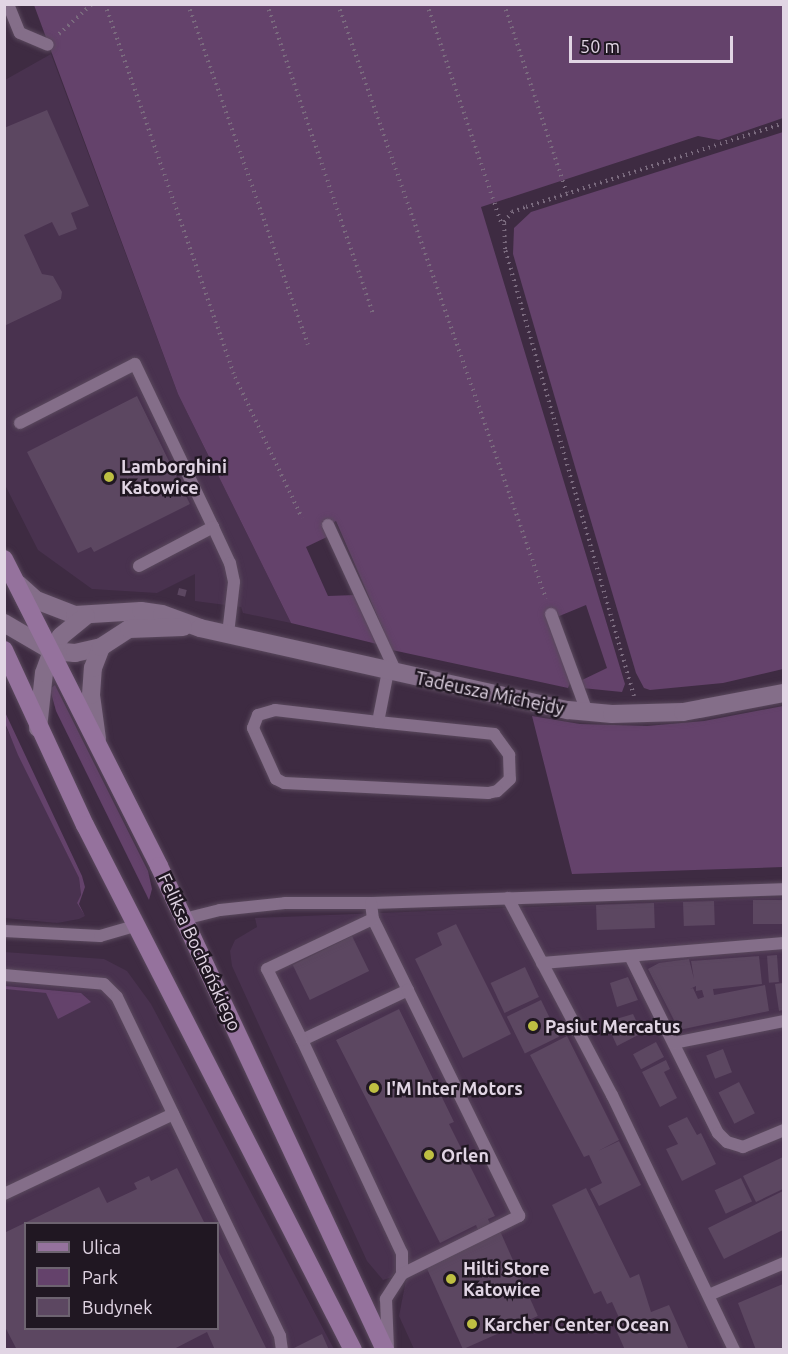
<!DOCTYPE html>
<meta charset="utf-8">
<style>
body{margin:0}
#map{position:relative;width:788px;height:1354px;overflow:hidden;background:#3e2b42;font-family:Ubuntu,sans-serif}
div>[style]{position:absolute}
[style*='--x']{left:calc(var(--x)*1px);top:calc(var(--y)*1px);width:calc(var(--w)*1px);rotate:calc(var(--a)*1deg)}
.built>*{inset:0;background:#49324f}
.green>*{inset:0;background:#64426b}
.building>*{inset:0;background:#5c4761;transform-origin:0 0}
.path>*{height:4px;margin-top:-2px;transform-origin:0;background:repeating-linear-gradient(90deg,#7a6a7e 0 1.5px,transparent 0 6px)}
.roads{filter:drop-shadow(0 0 2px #5a495d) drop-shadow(0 0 2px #5a495d)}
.lane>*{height:12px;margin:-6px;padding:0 6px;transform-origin:6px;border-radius:6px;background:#846e89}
.street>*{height:18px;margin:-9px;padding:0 9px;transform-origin:9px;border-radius:9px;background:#846e89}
.secondary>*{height:18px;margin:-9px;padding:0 9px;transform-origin:9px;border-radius:9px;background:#95729d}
.dots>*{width:16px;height:16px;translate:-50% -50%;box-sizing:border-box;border:3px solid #201722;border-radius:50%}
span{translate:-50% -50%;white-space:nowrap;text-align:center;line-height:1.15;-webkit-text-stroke:5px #201722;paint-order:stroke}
.poi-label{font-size:18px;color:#e1d5e4;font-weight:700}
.left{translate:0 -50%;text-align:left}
.street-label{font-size:18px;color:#e1d5e4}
.frame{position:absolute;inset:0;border:6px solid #e1d5e4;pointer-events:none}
.legend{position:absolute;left:24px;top:1222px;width:195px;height:108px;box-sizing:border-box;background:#201722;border:2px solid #6d6370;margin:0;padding:8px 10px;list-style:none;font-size:18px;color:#e1d5e4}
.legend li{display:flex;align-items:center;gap:12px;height:30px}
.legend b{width:30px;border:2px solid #6d6370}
.scale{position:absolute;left:569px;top:36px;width:164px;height:27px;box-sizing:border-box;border:3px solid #e1d5e4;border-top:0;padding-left:8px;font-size:18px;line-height:21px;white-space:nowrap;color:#e1d5e4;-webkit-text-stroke:4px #201722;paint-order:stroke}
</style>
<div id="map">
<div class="built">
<i style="clip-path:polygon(51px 54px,178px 394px,291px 623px,243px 613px,241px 607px,195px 601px,195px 574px,157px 593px,92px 589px,38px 550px,5px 485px,5px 80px)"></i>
<i style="clip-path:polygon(4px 723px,79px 878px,81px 896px,77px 903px,85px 916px,79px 919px,57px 923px,5px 918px)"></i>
<i style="clip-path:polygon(783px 897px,783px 1349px,414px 1349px,399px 1316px,407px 1275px,400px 1265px,392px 1277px,383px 1280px,367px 1261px,232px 966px,230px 951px,235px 940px,257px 927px,255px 918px)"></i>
<i style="clip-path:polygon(evenodd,4px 952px,104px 959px,127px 971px,151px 1004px,334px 1349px,5px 1349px,4px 952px,26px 1224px,218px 1224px,218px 1328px,26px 1328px,26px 1224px)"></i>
</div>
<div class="green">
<i style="clip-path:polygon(34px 5px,783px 5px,783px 118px,719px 140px,698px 136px,481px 207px,625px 684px,622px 692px,582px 688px,580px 681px,607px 668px,586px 605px,557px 617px,570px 683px,568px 688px,392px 650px,336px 521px,325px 527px,329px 536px,306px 547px,328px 596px,355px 595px,377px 644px,291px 623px,178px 394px)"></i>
<i style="clip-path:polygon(783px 132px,783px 669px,723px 683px,650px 690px,644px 688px,636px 673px,580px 484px,513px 254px,514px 228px,531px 212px)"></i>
<i style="clip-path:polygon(55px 685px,148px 871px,152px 889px,149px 900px,56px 711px,50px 689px)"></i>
<i style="clip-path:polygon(783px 706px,783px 867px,572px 874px,532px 716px,580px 724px,647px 726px,704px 721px)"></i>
<i style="clip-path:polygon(4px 710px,82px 876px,85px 887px,79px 904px,85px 916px,77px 903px,81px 895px,79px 878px,18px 755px,5px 723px)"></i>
<i style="clip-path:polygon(5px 986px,81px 993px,91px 1002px,58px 1019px,46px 993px,5px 989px)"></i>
</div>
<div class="building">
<i style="clip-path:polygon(47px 110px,89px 206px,71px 213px,77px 229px,59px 236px,52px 222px,24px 235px,42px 274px,53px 276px,62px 292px,61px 299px,4px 326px,4px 128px)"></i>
<i style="clip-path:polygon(137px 396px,190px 504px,94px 552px,91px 547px,78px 553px,27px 452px)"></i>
<i style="left:179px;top:588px;width:8px;height:7px;rotate:14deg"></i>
<i style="left:753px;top:900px;width:29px;height:24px"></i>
<i style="left:714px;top:901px;width:24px;height:31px;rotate:88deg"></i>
<i style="left:654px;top:903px;width:25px;height:58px;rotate:88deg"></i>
<i style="clip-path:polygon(456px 924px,511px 1034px,463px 1058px,415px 959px,442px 945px,437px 933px)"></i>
<i style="left:352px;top:936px;width:39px;height:66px;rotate:64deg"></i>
<i style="left:777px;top:955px;width:27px;height:10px;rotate:86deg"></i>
<i style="clip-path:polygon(evenodd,759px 956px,762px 984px,713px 989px,714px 995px,765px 985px,769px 1011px,679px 1030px,648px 969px,659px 963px,689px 959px,694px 979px,691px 961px,759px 956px,696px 986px,696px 991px,702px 990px,704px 997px,698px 999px,693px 988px,690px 989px,696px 986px)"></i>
<i style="left:525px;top:967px;width:33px;height:38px;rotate:65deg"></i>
<i style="clip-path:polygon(628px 977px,638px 1000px,617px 1007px,610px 983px)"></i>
<i style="clip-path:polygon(783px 983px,783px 1010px,779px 1011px,775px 984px)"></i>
<i style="left:541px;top:1000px;width:41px;height:38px;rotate:64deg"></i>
<i style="clip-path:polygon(399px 1009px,454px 1122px,449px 1124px,495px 1216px,488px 1219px,491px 1226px,479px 1232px,476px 1225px,440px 1243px,336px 1040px)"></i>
<i style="clip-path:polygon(633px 1014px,642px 1033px,617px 1046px,606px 1022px)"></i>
<i style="clip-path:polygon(567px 1036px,619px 1140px,598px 1151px,619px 1141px,641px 1185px,599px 1206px,590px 1189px,602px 1183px,589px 1155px,584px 1157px,530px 1055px)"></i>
<i style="left:656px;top:1042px;width:17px;height:26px;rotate:62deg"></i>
<i style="left:723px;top:1049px;width:25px;height:18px;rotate:69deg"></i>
<i style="clip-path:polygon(666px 1060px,670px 1069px,664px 1072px,677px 1098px,660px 1107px,642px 1072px)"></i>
<i style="left:739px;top:1082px;width:35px;height:23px;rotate:63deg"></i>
<i style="clip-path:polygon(687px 1117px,697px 1135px,701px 1133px,716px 1164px,682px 1181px,666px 1149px,678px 1144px,668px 1126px)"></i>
<i style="clip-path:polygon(783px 1157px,783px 1189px,756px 1202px,743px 1176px)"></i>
<i style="clip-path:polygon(177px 1168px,205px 1224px,26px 1224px,26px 1329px,218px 1329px,218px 1250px,267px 1350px,215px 1350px,207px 1332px,172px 1350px,17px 1350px,4px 1325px,4px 1233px,99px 1187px,107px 1203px,137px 1189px,134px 1183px,149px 1176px,151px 1181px)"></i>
<i style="left:741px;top:1178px;width:26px;height:29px;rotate:65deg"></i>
<i style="clip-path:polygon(586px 1188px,630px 1278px,639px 1274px,651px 1312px,669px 1305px,689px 1350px,625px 1350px,617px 1332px,624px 1329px,612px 1302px,607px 1304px,601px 1291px,594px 1294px,552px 1205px)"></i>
<i style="clip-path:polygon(783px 1191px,783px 1230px,724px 1259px,708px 1228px)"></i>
<i style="left:500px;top:1231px;width:93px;height:82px;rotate:66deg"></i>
<i style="clip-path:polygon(783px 1284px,783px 1350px,756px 1350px,738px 1303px)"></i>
<i style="clip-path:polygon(322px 1334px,329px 1350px,290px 1350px)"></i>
</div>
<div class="path">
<i style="--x:105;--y:4;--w:395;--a:70.8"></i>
<i style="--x:235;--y:377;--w:156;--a:64.6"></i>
<i style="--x:188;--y:4;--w:361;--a:70.6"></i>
<i style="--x:267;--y:4;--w:327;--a:71.1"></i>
<i style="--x:338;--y:4;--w:630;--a:70.73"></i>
<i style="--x:427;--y:4;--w:233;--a:71.3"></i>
<i style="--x:504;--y:4;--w:199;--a:71.6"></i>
<i style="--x:59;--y:34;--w:45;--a:-42.3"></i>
<i style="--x:634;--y:696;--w:465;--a:-106.1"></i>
<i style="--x:505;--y:249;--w:27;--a:-92"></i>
<i style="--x:504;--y:222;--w:13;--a:-51"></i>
<i style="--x:512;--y:212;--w:15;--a:-20"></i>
<i style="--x:526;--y:207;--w:271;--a:-18"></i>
</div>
<div class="roads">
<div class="lane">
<i style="--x:8;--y:4;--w:31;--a:68"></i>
<i style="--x:20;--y:33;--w:30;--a:23"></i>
<i style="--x:20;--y:423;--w:129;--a:-27.2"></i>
<i style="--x:135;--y:364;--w:181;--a:64.4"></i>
<i style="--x:328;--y:525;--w:162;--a:65.2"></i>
<i style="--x:139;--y:566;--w:84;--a:-27.8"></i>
<i style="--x:213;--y:527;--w:40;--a:65"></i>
<i style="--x:230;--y:563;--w:19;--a:78"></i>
<i style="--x:234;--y:582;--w:52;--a:96.6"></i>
<i style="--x:551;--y:614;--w:104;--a:69.8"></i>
<i style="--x:378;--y:722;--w:117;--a:5.9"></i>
<i style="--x:494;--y:734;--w:26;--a:54"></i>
<i style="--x:509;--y:755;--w:24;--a:88"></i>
<i style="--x:510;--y:779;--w:18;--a:137"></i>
<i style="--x:497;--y:791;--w:9;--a:167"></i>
<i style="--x:488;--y:793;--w:204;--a:-177.2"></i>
<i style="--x:284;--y:783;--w:9;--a:-153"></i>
<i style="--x:276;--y:779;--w:56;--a:-114.3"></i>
<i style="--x:253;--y:728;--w:14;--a:-69"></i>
<i style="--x:258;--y:715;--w:18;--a:-16"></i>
<i style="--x:275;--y:710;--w:104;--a:6.6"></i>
<i style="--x:378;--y:722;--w:52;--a:-78.9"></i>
<i style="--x:508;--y:898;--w:223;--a:62.2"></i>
<i style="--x:612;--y:1095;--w:283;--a:64.4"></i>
<i style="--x:371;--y:903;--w:413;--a:-1.9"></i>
<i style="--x:184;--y:919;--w:37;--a:-14"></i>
<i style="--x:220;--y:910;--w:65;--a:-6.1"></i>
<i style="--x:285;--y:903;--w:86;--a:0"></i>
<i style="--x:371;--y:903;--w:16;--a:83"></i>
<i style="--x:373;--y:919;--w:79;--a:63.8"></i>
<i style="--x:408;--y:990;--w:117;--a:154.7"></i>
<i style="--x:302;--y:1040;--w:235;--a:64.9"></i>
<i style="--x:402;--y:1253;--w:21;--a:90"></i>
<i style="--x:402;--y:1274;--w:30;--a:123"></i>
<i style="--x:386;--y:1299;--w:49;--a:87.7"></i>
<i style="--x:4;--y:931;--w:96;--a:3"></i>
<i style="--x:100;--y:936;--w:36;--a:-16"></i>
<i style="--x:630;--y:956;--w:198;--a:63.6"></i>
<i style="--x:718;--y:1133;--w:13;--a:45"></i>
<i style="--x:727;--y:1142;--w:17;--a:17"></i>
<i style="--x:743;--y:1147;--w:44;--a:-22.5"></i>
<i style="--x:542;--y:963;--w:243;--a:-4.7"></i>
<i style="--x:4;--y:975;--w:100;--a:5.1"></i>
<i style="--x:104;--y:984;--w:18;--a:45"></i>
<i style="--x:117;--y:997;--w:376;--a:64.3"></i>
<i style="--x:280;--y:1336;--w:14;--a:82"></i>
<i style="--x:302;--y:1040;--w:79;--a:-116.2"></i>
<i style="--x:267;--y:969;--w:117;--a:-25.3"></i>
<i style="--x:674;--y:1043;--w:112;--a:-11.3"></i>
<i style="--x:4;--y:1194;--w:187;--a:-25.3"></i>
<i style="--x:402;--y:1274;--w:131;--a:-26.4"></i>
<i style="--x:519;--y:1216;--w:252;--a:-116.2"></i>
<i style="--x:709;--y:1295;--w:82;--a:-23.1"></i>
</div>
<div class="street">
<i style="--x:18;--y:584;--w:24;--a:42"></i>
<i style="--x:36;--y:600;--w:42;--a:21"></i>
<i style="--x:75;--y:615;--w:66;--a:-3.5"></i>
<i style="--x:141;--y:611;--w:21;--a:8"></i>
<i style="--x:162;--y:614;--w:40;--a:20.2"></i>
<i style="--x:200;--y:628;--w:377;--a:12.6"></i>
<i style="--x:568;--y:710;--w:44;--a:5.2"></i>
<i style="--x:612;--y:714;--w:71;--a:-1.6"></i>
<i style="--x:683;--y:712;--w:103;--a:-10.7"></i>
<i style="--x:4;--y:623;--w:56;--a:30.3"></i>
<i style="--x:52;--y:651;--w:23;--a:5"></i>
<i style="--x:75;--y:653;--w:27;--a:-13"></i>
<i style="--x:38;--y:728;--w:55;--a:-83.8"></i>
<i style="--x:44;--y:673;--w:23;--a:-70"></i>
<i style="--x:52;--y:651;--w:17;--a:-59"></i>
<i style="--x:61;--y:636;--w:32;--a:-39"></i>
<i style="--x:97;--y:739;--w:44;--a:-97.8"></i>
<i style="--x:91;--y:695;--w:27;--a:-86"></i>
<i style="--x:93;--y:668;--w:22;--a:-69"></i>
<i style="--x:101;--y:647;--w:33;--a:-33"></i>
<i style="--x:129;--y:629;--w:54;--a:-2.1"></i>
</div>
<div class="secondary">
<i style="--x:4;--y:559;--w:344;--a:63.2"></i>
<i style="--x:159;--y:866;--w:534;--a:64.97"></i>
<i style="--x:4;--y:650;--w:193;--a:65.2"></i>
<i style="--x:85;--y:825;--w:589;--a:62.96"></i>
</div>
</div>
<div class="dots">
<i style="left:109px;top:477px;background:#bebf42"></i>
<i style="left:533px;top:1026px;background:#bebf42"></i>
<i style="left:374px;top:1088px;background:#bebf42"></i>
<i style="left:429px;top:1155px;background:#bebf42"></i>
<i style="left:451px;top:1279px;background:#bebf42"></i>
<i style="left:472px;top:1324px;background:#bebf42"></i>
</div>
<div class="poi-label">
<span class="left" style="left:121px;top:477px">Lamborghini<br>Katowice</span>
<span class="left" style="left:545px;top:1026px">Pasiut Mercatus</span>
<span class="left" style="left:386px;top:1088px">I'M Inter Motors</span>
<span class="left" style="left:441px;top:1155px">Orlen</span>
<span class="left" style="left:463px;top:1279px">Hilti Store<br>Katowice</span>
<span class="left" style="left:484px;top:1324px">Karcher Center Ocean</span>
</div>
<div class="street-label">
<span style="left:490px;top:693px;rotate:12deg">Tadeusza Michejdy</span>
<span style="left:200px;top:952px;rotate:65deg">Feliksa Bocheńskiego</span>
</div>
<div class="frame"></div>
<ul class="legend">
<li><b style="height:8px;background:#95729d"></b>Ulica</li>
<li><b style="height:16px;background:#64426b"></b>Park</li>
<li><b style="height:16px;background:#5c4761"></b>Budynek</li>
</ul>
<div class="scale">50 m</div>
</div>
